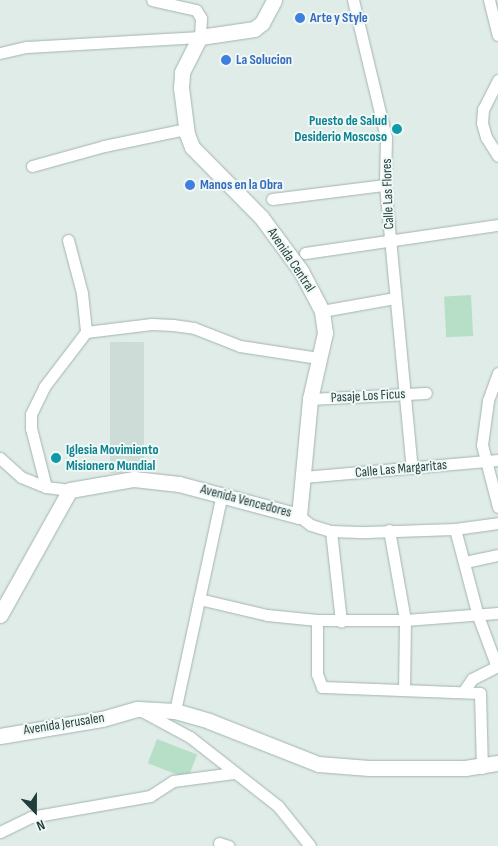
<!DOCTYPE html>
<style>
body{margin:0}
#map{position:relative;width:498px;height:846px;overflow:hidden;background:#e0ece8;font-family:"Sofia Sans Condensed",sans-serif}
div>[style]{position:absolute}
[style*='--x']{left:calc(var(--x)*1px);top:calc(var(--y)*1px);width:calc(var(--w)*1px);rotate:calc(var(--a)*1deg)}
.built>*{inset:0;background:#cedcd8;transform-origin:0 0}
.green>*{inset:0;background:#b7dfc8;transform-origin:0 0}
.roads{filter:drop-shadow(0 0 1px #a2b4b0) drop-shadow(0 0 1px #a2b4b0)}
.street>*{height:11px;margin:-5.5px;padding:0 5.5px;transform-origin:5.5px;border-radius:5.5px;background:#fff}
.secondary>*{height:15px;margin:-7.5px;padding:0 7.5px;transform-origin:7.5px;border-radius:7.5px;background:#fff}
.dots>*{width:14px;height:14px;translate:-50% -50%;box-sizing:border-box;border:2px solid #f0f8f6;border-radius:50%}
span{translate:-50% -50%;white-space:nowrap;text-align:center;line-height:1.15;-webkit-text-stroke:4px #f0f8f6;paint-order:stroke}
.shop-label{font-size:14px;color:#366cbe;font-weight:700}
.left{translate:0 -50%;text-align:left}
.culture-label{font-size:14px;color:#0d838f;font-weight:700}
.right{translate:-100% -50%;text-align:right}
.street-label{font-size:14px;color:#1f3d3a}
.north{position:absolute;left:10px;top:786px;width:50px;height:50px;-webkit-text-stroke:4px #f0f8f6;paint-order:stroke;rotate:158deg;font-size:14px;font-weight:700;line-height:20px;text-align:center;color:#1f3d3a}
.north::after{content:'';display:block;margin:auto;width:18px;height:22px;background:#1f3d3a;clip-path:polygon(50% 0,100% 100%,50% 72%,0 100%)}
</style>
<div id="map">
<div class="built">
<i style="left:110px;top:342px;width:34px;height:131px"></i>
</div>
<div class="green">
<i style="left:471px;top:295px;width:41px;height:27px;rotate:87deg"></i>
<i style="left:157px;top:739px;width:43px;height:26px;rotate:21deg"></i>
</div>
<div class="roads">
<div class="street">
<i style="--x:353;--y:0;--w:141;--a:76.5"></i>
<i style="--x:386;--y:137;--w:48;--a:91.2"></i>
<i style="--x:385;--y:185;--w:284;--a:84.6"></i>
<i style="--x:489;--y:0;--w:36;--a:76"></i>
<i style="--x:0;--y:53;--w:28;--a:-13"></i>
<i style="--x:27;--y:47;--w:173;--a:-3.3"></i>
<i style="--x:200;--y:37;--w:19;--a:-87"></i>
<i style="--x:201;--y:18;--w:9;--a:-122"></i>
<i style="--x:196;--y:10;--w:45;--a:-167.2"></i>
<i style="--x:498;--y:80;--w:33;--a:117"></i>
<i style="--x:483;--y:109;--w:14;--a:94"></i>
<i style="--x:482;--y:123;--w:15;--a:74"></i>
<i style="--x:486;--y:137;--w:22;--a:58"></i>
<i style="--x:32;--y:166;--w:75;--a:-15.5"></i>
<i style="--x:104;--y:146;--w:84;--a:-11.7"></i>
<i style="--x:272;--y:199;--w:114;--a:-7.1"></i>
<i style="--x:68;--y:240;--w:55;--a:75.2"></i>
<i style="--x:82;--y:293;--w:39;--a:84"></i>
<i style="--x:305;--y:253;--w:195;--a:-8.3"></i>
<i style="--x:322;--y:311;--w:74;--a:-10.1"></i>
<i style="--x:498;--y:373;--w:30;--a:110"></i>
<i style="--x:488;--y:401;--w:44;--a:97.8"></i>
<i style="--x:482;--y:445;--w:64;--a:75.5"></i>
<i style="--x:310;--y:399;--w:116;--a:-3"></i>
<i style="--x:0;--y:458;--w:28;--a:42"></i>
<i style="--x:21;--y:477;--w:27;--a:22"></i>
<i style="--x:46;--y:487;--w:24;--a:7"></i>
<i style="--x:303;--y:477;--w:196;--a:-5"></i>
<i style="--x:46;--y:487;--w:61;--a:-104.3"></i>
<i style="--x:31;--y:428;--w:14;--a:-90"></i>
<i style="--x:31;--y:414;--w:30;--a:-64"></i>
<i style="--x:44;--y:387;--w:69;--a:-52.6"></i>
<i style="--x:86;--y:332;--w:66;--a:-6.9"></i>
<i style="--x:152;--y:324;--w:21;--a:3"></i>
<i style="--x:173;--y:325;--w:21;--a:8"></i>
<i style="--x:194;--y:328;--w:49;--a:21.4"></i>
<i style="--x:240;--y:346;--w:79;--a:8.7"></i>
<i style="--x:299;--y:516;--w:15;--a:37"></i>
<i style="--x:311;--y:525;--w:21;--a:17"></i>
<i style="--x:331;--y:531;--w:35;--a:2"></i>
<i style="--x:366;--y:532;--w:89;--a:-1.9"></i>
<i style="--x:455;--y:529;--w:43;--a:-7.9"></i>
<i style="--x:455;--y:529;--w:90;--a:75.2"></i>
<i style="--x:478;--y:616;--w:54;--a:69.6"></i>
<i style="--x:389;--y:530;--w:91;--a:79.9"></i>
<i style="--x:405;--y:620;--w:69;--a:90.8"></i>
<i style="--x:331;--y:531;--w:91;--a:83.7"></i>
<i style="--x:465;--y:562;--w:34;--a:-12"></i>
<i style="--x:199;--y:599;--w:70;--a:13.2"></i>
<i style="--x:267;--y:615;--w:50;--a:5.7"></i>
<i style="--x:317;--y:620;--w:88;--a:0"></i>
<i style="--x:405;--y:620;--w:93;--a:-4.3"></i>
<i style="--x:317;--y:620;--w:54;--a:90"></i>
<i style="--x:317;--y:674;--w:14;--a:69"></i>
<i style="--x:322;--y:687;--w:158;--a:2.2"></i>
<i style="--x:480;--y:693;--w:75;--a:88.5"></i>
<i style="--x:463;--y:692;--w:16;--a:-55"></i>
<i style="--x:472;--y:679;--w:29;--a:-27"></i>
<i style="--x:138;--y:709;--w:59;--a:28.3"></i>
<i style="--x:190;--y:737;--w:112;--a:38.1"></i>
<i style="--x:278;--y:806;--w:51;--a:51.3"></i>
<i style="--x:175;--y:711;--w:222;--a:-77.8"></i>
<i style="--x:0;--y:832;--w:34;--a:-26"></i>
<i style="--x:31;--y:817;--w:121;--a:-10"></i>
<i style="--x:150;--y:796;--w:27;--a:-33"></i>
<i style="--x:173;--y:781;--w:61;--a:-7.6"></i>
<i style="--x:219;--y:843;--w:10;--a:17"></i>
</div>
<div class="secondary">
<i style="--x:0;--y:615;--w:143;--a:-60.8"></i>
<i style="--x:70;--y:490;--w:65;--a:-9.8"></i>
<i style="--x:134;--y:479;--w:45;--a:6.3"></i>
<i style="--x:179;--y:484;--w:124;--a:14.9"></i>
<i style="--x:299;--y:516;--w:118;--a:-84.6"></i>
<i style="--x:310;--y:399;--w:68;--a:-77.2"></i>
<i style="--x:325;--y:333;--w:22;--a:-98"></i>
<i style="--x:322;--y:311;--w:45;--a:-117.7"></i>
<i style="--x:301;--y:271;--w:67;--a:-126.5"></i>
<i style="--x:261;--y:217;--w:98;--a:-134.6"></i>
<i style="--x:192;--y:147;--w:14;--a:-111"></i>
<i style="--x:187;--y:134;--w:46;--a:-97.4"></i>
<i style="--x:181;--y:88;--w:16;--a:-86"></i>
<i style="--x:182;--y:72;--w:39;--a:-63"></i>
<i style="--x:200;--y:37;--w:55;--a:-8.4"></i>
<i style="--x:254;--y:29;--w:10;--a:-37"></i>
<i style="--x:262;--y:23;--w:26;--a:-62"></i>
<i style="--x:0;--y:736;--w:103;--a:-9.5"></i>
<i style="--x:102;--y:719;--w:37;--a:-16"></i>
<i style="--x:138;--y:709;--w:37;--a:3"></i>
<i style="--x:175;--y:711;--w:35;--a:16"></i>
<i style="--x:209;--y:721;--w:117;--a:21.5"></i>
<i style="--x:318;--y:764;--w:51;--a:4.5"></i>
<i style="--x:369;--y:768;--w:96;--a:0"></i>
<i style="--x:465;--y:768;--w:33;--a:-9"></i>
</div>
</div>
<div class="dots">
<i style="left:300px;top:18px;background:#3f7fe0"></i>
<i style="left:226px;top:60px;background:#3f7fe0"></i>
<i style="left:397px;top:129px;background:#0f9aa8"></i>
<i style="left:190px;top:185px;background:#3f7fe0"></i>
<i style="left:56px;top:458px;background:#0f9aa8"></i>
</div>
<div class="shop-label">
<span class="left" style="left:310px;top:18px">Arte y Style</span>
<span class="left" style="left:236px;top:60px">La Solucion</span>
<span class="left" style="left:200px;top:185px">Manos en la Obra</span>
</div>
<div class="culture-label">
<span class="right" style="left:387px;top:129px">Puesto de Salud<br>Desiderio Moscoso</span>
<span class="left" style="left:66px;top:458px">Iglesia Movimiento<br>Misionero Mundial</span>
</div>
<div class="street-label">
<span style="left:388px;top:194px;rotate:-92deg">Calle Las Flores</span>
<span style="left:291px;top:260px;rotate:56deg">Avenida Central</span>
<span style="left:368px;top:396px;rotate:-3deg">Pasaje Los Ficus</span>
<span style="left:401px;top:469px;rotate:-5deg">Calle Las Margaritas</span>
<span style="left:246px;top:501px;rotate:15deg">Avenida Vencedores</span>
<span style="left:64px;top:724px;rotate:-9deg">Avenida Jerusalen</span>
</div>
<div class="north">N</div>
</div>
